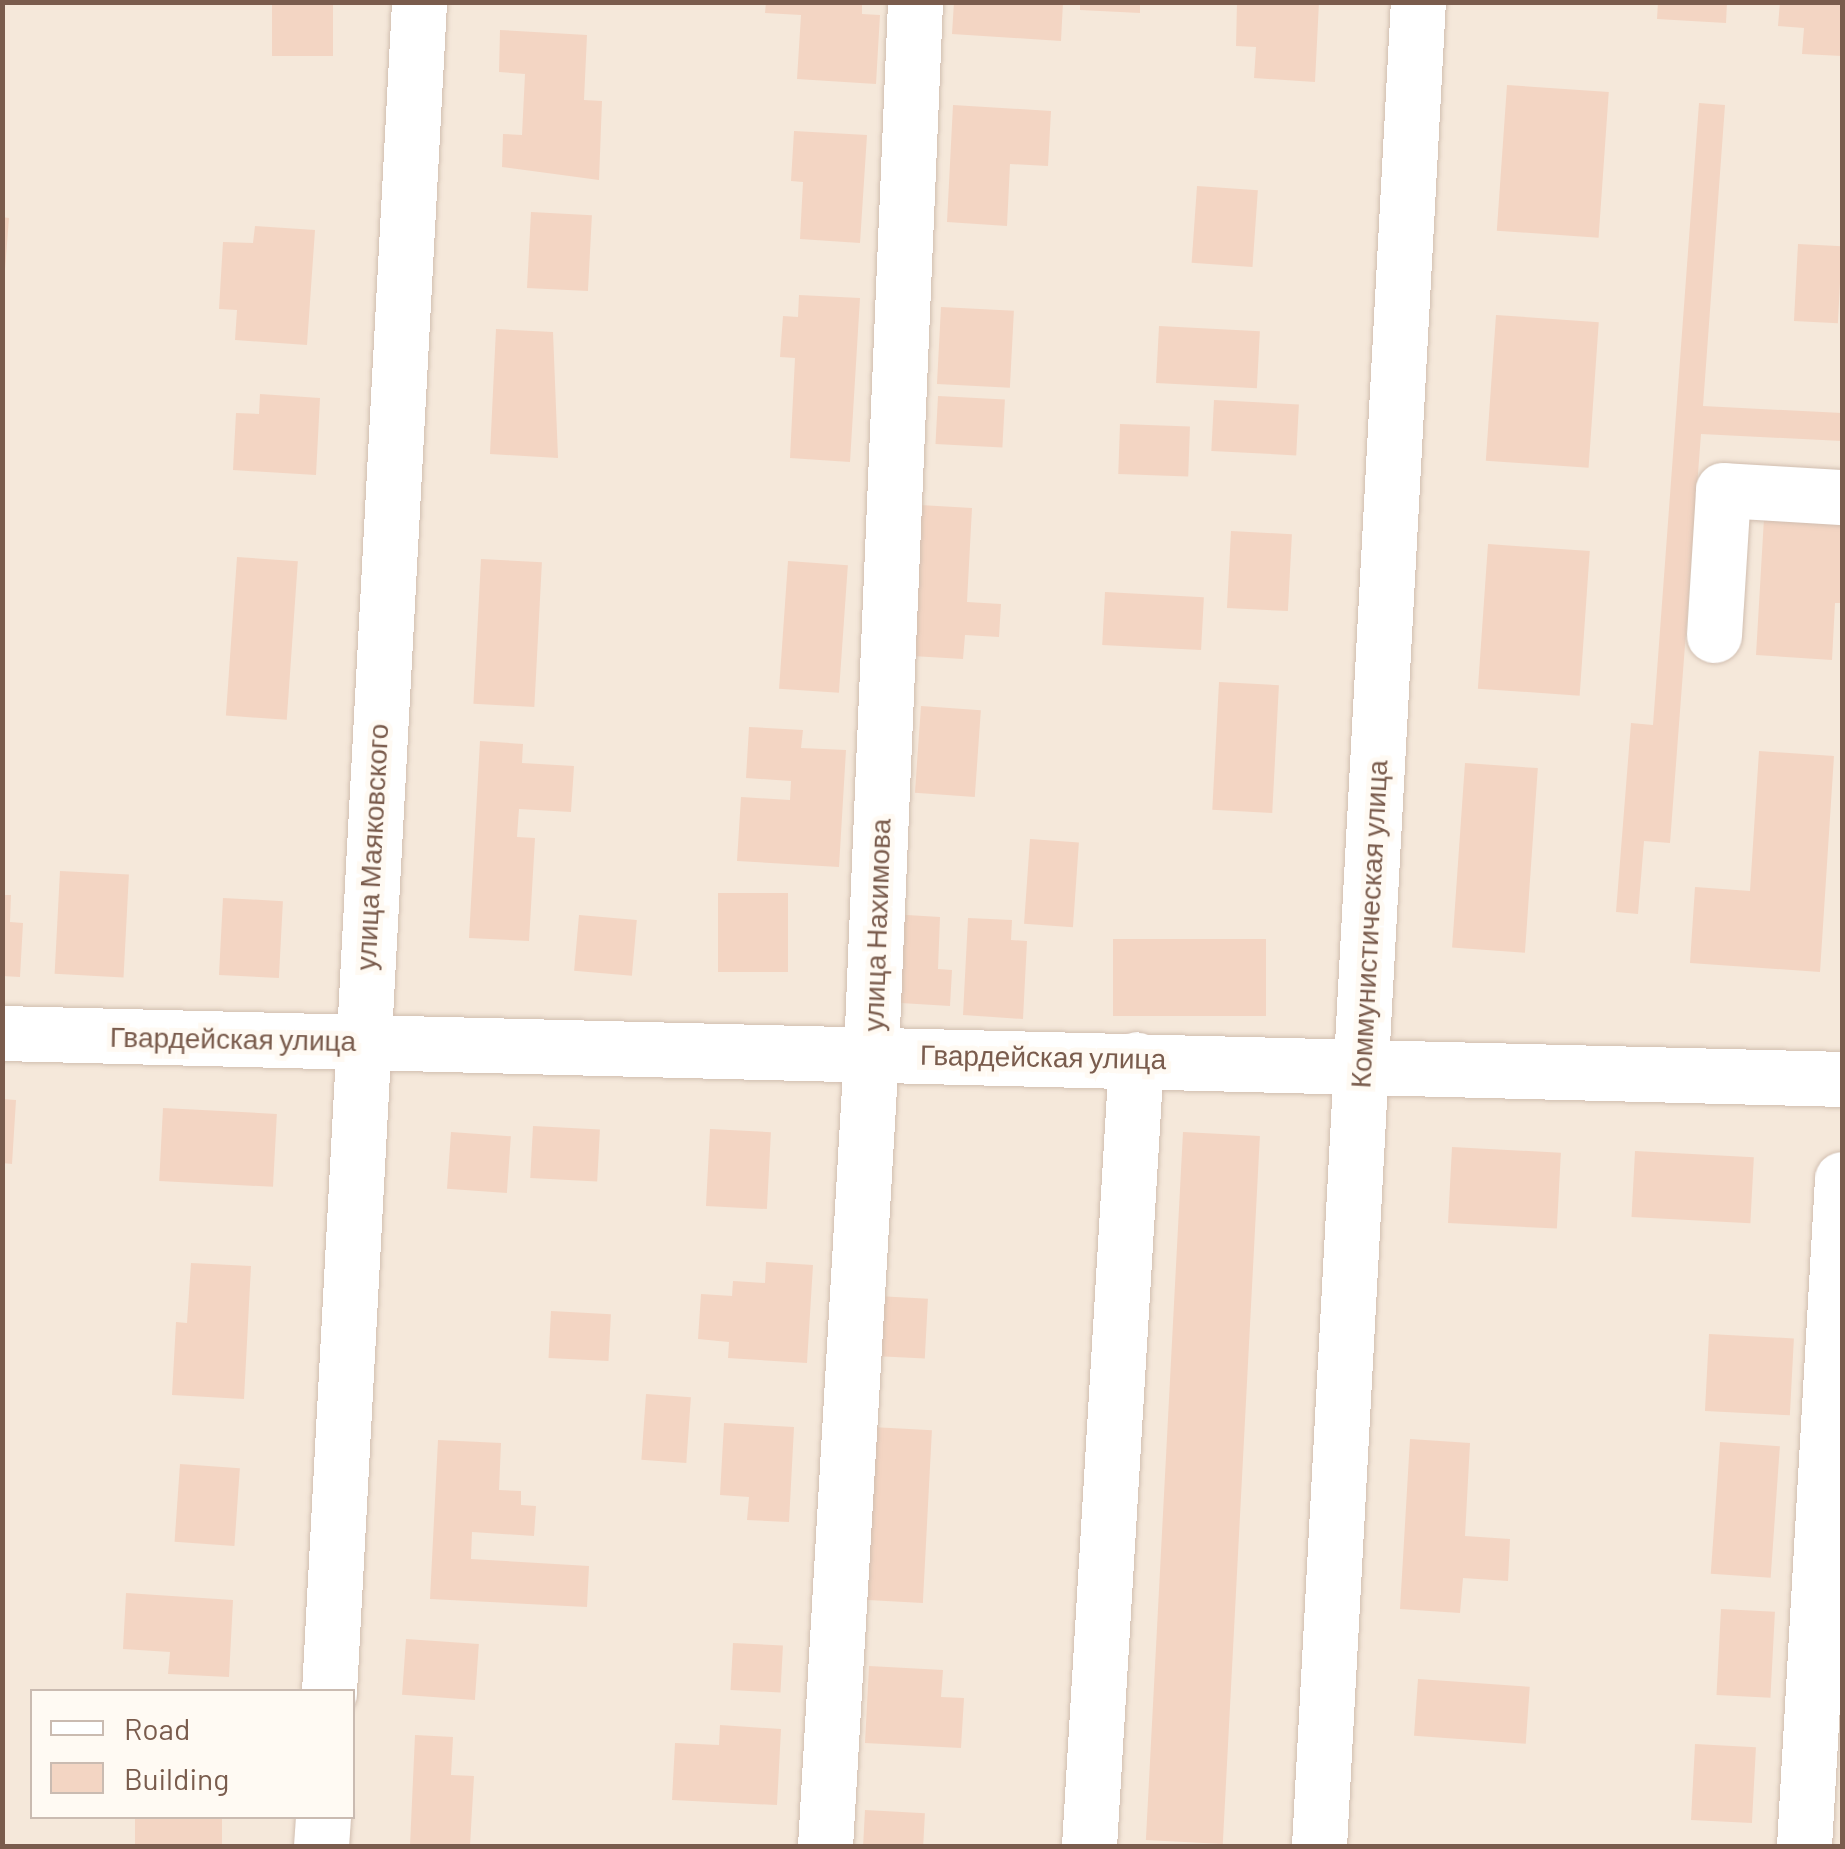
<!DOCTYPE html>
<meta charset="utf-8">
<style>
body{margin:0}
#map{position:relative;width:1845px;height:1849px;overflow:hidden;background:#fdf6ec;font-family:Barlow,sans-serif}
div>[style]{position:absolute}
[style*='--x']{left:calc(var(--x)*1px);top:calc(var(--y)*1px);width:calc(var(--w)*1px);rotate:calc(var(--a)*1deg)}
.residential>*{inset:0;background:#f5e8da}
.building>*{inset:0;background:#f3d5c3;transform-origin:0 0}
.roads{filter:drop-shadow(0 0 2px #d1beb0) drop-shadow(0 0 2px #d1beb0)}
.minor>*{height:55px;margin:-27.5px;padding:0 27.5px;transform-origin:27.5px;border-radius:27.5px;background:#fff}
span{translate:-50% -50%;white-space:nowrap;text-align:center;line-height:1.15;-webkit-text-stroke:10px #fffaf3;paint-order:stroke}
.street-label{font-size:28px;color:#7a5c4d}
.frame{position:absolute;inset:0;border:5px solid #7a5c4d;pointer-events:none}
.legend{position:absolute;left:30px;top:1689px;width:325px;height:130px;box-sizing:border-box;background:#fffaf3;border:2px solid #cabbb1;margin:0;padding:12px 18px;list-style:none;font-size:30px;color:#7a5c4d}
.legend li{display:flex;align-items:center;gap:20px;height:50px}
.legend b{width:50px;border:2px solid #cabbb1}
</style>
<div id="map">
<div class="residential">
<i style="clip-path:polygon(evenodd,3px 3px,1842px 3px,1842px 1846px,3px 1846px,3px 3px,32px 1692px,352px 1692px,352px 1816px,32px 1816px,32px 1692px)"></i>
</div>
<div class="building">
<i style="left:272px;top:2px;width:61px;height:54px"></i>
<i style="clip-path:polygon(766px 2px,862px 2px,862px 14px,880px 15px,876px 84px,797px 79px,801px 15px,765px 13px)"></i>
<i style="clip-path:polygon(954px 2px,1063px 2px,1061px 41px,952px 34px)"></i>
<i style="clip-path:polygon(1080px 2px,1140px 2px,1140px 13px,1080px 10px)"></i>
<i style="clip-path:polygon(1237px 2px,1319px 2px,1315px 82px,1254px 78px,1256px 47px,1236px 46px)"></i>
<i style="clip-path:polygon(1658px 2px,1727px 2px,1726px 23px,1657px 19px)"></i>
<i style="clip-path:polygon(1780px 2px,1842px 2px,1842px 56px,1802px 54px,1804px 28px,1778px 26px)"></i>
<i style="clip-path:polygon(500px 30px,587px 35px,584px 100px,602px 101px,599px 180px,502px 167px,503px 134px,522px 135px,525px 74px,499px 72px)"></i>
<i style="left:1507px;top:85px;width:102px;height:146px;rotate:4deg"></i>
<i style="clip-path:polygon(1699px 103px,1725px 105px,1703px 406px,1842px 413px,1842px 441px,1701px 434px,1670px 843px,1644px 841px,1638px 914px,1616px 912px,1631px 723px,1653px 725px)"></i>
<i style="clip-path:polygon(953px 105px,1051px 111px,1048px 166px,1010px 164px,1007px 226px,947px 222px)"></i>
<i style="clip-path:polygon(794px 131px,867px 135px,860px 243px,800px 239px,803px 182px,791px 181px)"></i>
<i style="left:1197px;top:186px;width:61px;height:77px;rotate:4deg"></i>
<i style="left:531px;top:212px;width:61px;height:76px;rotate:3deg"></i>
<i style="clip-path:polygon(2px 217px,9px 218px,5px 270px,2px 270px)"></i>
<i style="clip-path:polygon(255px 226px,315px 230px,307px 345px,235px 340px,237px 310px,219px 309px,223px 242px,253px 243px)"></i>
<i style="left:1798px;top:244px;width:44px;height:77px;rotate:3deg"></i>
<i style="clip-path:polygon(799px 295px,860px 298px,850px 462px,790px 458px,795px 358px,780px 357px,783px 316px,798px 317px)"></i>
<i style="left:941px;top:307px;width:73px;height:77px;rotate:3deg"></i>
<i style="left:1496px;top:315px;width:103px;height:146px;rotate:4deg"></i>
<i style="left:1159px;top:326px;width:101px;height:57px;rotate:3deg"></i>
<i style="clip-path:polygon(496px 329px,553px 332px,558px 458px,490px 454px)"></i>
<i style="clip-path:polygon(260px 394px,320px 398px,316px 475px,233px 470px,236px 413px,259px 414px)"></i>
<i style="left:938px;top:396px;width:67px;height:48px;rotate:3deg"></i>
<i style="left:1214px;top:400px;width:85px;height:51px;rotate:3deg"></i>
<i style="left:1120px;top:424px;width:70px;height:50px;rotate:2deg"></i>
<i style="clip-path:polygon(920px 505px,972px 508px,967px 602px,1001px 604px,999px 637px,965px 635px,963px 659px,912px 656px)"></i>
<i style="clip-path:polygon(1764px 518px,1842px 523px,1842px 603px,1835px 603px,1832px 660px,1756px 655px)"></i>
<i style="left:1231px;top:531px;width:61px;height:77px;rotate:3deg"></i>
<i style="left:1488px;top:544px;width:102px;height:145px;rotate:4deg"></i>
<i style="left:237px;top:557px;width:61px;height:159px;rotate:4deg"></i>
<i style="left:481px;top:559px;width:61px;height:145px;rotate:3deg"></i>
<i style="left:788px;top:561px;width:60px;height:128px;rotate:4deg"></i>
<i style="left:1105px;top:592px;width:99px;height:53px;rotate:3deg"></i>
<i style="left:1219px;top:682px;width:60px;height:128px;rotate:3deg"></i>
<i style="left:921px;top:706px;width:60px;height:87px;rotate:4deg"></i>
<i style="clip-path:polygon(749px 727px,803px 730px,801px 748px,846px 750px,839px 867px,737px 861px,741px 797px,790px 800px,791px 781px,746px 778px)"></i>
<i style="clip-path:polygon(480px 741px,523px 744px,522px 763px,574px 766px,571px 812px,519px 809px,517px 837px,535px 838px,529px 941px,469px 938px)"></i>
<i style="clip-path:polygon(1759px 751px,1834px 756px,1820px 972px,1690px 963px,1695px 887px,1750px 891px)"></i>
<i style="left:1465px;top:763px;width:73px;height:185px;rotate:4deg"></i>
<i style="left:1030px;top:839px;width:49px;height:85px;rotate:4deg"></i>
<i style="left:60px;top:871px;width:69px;height:103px;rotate:3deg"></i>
<i style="left:718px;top:893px;width:70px;height:79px"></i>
<i style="clip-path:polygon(2px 895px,11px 895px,10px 922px,23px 923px,20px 977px,2px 976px)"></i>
<i style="left:223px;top:898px;width:60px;height:77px;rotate:3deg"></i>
<i style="clip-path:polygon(890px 914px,940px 917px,938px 969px,952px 970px,950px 1006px,884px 1002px)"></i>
<i style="left:579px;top:915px;width:58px;height:56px;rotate:5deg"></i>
<i style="clip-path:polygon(968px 918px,1012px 920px,1011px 940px,1027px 941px,1023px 1019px,963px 1015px)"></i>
<i style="left:1113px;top:939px;width:153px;height:77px"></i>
<i style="clip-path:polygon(2px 1099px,16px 1100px,12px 1164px,2px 1163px)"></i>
<i style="left:163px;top:1108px;width:114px;height:73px;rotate:3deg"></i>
<i style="left:533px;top:1126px;width:67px;height:52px;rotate:3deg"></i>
<i style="left:710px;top:1129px;width:61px;height:77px;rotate:3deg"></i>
<i style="left:451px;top:1132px;width:60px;height:57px;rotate:4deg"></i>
<i style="left:1183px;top:1132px;width:77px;height:709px;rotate:3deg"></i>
<i style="left:1452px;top:1147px;width:109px;height:76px;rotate:3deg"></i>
<i style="left:1635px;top:1151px;width:119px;height:66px;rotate:3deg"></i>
<i style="clip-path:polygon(766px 1262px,813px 1265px,807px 1363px,728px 1358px,729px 1342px,698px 1339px,701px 1294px,732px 1296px,733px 1281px,765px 1283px)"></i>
<i style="clip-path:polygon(191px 1263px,251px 1266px,244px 1399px,172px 1395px,176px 1322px,187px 1323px)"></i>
<i style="left:877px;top:1296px;width:51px;height:60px;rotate:3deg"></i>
<i style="left:551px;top:1311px;width:60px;height:47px;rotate:3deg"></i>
<i style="left:1709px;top:1334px;width:85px;height:77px;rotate:3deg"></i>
<i style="left:646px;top:1394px;width:45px;height:66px;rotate:4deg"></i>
<i style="clip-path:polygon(724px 1423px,794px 1427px,789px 1522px,747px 1520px,749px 1497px,720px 1495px)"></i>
<i style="left:872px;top:1427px;width:60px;height:173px;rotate:3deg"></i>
<i style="clip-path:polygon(1410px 1439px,1470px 1443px,1465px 1536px,1510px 1539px,1508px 1581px,1463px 1578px,1460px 1613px,1400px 1609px)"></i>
<i style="clip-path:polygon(438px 1440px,501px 1443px,499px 1490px,521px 1491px,521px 1505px,536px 1506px,534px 1536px,472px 1532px,471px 1559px,589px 1566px,587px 1607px,430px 1599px)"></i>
<i style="left:1720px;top:1442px;width:60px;height:132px;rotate:4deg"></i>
<i style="left:180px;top:1464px;width:60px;height:78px;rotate:4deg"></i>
<i style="clip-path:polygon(126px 1593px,233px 1600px,229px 1677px,168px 1674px,170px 1652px,123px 1649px)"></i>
<i style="left:1721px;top:1609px;width:54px;height:86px;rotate:3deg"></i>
<i style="left:406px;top:1639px;width:73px;height:56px;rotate:4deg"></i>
<i style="left:733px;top:1643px;width:50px;height:47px;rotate:3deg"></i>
<i style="clip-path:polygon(869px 1666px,943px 1670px,941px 1697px,964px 1698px,961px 1748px,865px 1743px)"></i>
<i style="left:1418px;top:1679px;width:112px;height:57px;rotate:4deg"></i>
<i style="clip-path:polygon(720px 1725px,781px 1729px,777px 1805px,672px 1800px,675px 1743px,719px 1745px)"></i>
<i style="clip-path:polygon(415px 1735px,453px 1737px,451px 1775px,474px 1776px,470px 1846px,410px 1846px)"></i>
<i style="left:1695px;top:1744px;width:61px;height:76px;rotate:3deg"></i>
<i style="left:865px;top:1810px;width:60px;height:36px;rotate:3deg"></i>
<i style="left:135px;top:1816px;width:87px;height:30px"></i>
</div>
<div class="roads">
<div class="minor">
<i style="--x:1714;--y:635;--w:145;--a:-86.4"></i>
<i style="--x:1723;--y:490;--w:119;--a:3.4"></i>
<i style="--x:2;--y:1033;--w:1841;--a:1.43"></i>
<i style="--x:329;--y:1692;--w:1692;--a:-86.95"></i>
<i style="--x:321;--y:1846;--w:30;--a:-86"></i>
<i style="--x:825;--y:1846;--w:795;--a:-86.68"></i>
<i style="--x:871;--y:1052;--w:1051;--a:-87.6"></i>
<i style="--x:1089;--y:1846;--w:788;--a:-86.58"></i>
<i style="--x:1319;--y:1846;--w:1847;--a:-86.93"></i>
<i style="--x:1804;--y:1846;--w:668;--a:-86.74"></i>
</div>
</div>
<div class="street-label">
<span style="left:371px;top:847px;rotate:-87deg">улица Маяковского</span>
<span style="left:1368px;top:924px;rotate:-87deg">Коммунистическая улица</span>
<span style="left:876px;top:925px;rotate:-88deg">улица Нахимова</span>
<span style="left:233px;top:1038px;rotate:1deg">Гвардейская улица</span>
<span style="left:1043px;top:1056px;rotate:1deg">Гвардейская улица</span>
</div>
<div class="frame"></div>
<ul class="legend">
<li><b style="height:12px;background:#fff"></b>Road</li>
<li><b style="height:28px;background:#f3d5c3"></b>Building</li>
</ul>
</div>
